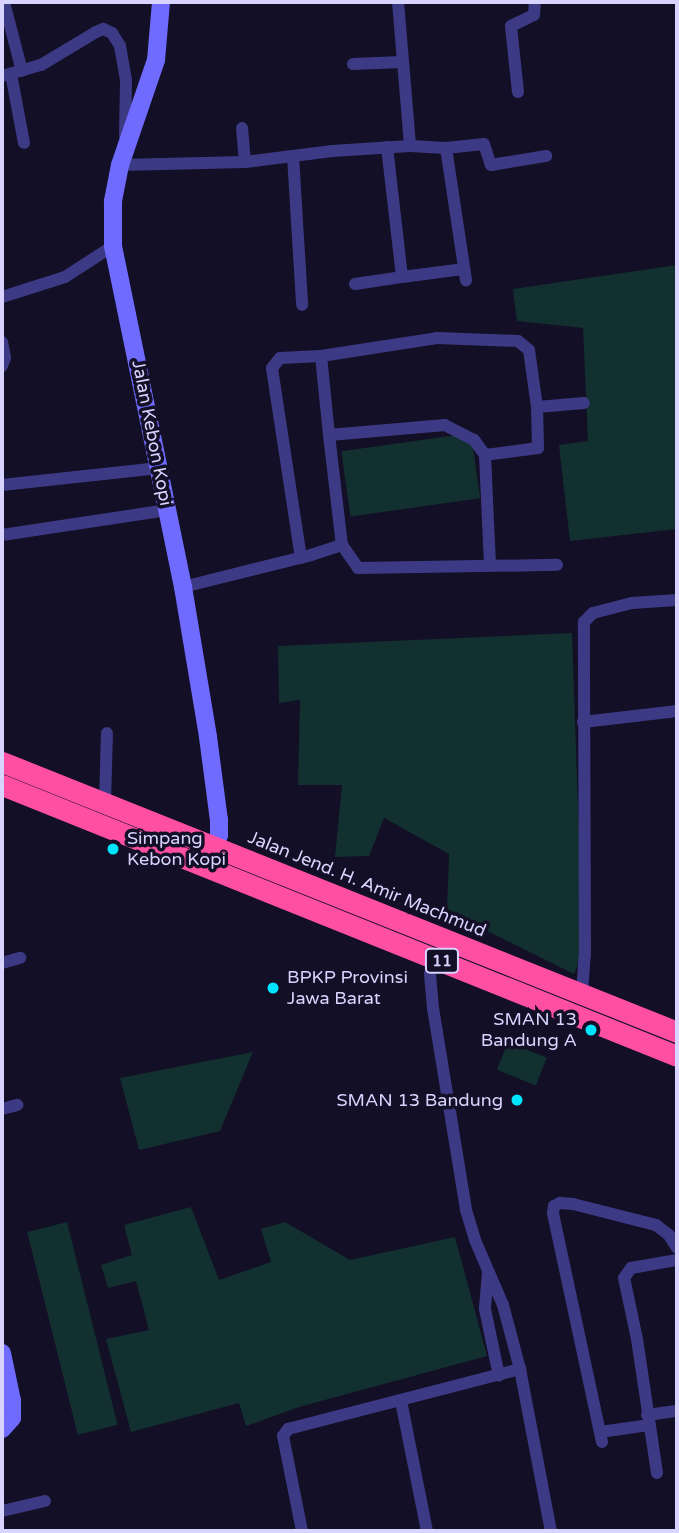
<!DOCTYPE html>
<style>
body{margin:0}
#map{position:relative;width:679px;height:1533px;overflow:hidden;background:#130f26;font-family:"Varela Round",sans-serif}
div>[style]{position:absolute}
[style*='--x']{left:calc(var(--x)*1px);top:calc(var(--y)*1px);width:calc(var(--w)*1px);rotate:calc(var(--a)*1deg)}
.green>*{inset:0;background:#12302f;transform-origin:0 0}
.street>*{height:12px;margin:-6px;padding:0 6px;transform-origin:6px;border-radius:6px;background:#3d3a85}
.secondary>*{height:18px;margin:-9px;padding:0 9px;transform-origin:9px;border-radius:9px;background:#6f6bff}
.highway>*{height:21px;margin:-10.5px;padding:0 10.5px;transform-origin:10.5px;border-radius:10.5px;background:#ff4fa3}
.dots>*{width:19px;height:19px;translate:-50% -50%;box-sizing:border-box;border:4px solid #130f26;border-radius:50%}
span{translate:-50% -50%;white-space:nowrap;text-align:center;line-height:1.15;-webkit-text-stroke:7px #130f26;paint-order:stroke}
.shield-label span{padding:2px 5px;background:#130f26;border:2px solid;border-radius:5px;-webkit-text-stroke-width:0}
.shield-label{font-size:16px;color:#d9d4ff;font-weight:700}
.street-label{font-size:18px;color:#d9d4ff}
.poi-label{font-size:18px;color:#d9d4ff}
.left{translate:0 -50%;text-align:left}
.right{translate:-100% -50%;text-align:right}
.frame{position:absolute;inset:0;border:4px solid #d9d4ff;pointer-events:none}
</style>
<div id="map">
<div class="green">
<i style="clip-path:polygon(677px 265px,677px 529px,570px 541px,559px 445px,588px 441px,583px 328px,517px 321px,513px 289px)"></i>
<i style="left:471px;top:433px;width:66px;height:131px;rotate:82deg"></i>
<i style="clip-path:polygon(572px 633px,583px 953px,574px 974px,447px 911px,449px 854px,384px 818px,369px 856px,335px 857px,342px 785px,298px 785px,300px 700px,279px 703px,278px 646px)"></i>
<i style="left:508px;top:1042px;width:42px;height:30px;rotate:22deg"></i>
<i style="clip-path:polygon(253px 1052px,220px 1131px,139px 1150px,120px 1078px)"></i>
<i style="clip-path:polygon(191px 1207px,219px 1280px,271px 1262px,261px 1229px,285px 1222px,350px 1260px,455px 1237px,487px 1356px,299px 1407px,246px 1426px,239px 1403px,131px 1432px,106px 1339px,149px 1330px,136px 1281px,108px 1288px,101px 1265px,132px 1255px,124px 1225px)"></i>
<i style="left:67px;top:1222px;width:209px;height:41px;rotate:76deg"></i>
</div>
<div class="street">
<i style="--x:4;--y:2;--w:71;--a:75.4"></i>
<i style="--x:398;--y:2;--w:144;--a:85.2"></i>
<i style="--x:353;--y:64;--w:49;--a:-2.3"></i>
<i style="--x:11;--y:74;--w:70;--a:79.3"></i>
<i style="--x:2;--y:76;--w:41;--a:-15.8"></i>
<i style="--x:41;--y:65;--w:64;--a:-31"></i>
<i style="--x:96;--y:32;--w:8;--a:-23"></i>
<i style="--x:103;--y:29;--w:10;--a:24"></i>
<i style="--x:112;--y:33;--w:15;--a:58"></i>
<i style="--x:120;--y:46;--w:35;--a:80"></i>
<i style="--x:126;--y:80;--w:56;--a:91"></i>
<i style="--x:518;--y:92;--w:66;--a:-96.1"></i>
<i style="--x:511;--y:26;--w:25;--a:-26"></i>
<i style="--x:534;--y:15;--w:13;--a:-86"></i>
<i style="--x:242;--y:128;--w:34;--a:85"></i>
<i style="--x:387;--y:147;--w:131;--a:83.4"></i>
<i style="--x:402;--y:277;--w:63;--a:-7.4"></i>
<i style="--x:446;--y:148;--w:134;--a:81.4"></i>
<i style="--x:293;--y:156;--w:149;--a:86.5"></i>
<i style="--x:120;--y:165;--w:125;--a:-1.4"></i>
<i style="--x:245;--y:162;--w:88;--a:-7.2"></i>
<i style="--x:332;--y:151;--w:78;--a:-3.7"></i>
<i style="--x:410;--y:146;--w:36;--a:3"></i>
<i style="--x:446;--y:148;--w:38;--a:-6"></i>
<i style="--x:484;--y:144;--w:22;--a:72"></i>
<i style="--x:491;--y:165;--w:56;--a:-9.3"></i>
<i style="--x:355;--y:284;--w:48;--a:-8.5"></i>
<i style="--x:2;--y:297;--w:66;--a:-17.6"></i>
<i style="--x:65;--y:277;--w:57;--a:-32.9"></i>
<i style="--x:2;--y:342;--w:16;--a:79"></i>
<i style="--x:5;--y:358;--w:9;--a:111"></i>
<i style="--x:537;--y:407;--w:47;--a:-4.9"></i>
<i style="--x:329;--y:435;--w:79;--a:-95.8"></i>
<i style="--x:321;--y:356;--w:117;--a:-8.8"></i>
<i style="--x:437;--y:338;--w:81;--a:2.1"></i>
<i style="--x:518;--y:341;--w:14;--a:39"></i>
<i style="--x:529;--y:350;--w:58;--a:82"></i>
<i style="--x:537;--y:407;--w:41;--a:88.6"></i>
<i style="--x:538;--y:448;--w:53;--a:172.5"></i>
<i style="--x:2;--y:485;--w:158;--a:-6.2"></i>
<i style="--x:2;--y:535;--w:167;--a:-8.6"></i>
<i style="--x:301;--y:558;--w:192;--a:-98.7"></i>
<i style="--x:272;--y:368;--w:13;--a:-51"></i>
<i style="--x:280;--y:358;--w:41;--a:-2.8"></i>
<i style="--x:490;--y:565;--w:110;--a:-92.6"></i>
<i style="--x:485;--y:455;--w:19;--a:-126"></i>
<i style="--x:474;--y:440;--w:33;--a:-153"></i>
<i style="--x:445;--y:425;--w:116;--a:175.1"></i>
<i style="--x:329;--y:435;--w:111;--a:83.3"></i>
<i style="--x:342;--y:545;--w:28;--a:55"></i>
<i style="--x:358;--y:568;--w:199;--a:-0.9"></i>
<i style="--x:183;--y:587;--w:132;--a:-14"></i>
<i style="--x:311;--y:555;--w:33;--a:-18"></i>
<i style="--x:583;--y:722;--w:95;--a:-6.7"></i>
<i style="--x:105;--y:803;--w:70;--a:-88.4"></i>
<i style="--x:435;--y:958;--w:17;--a:107"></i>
<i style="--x:430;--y:974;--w:34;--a:85"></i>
<i style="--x:433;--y:1008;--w:205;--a:80.7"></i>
<i style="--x:466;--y:1210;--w:31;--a:73"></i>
<i style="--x:475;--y:1240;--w:71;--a:66.7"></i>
<i style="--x:503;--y:1305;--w:66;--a:75.1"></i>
<i style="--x:520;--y:1369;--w:165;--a:79.2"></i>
<i style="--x:2;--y:963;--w:19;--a:-16"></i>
<i style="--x:582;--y:994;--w:39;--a:-86"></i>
<i style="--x:585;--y:955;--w:333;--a:-90.2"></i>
<i style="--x:584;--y:622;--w:13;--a:-45"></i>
<i style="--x:593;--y:613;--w:40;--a:-14.4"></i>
<i style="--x:632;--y:603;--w:45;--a:-3.8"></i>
<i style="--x:2;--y:1109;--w:16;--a:-15"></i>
<i style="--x:488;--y:1273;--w:36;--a:95"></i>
<i style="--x:485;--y:1309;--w:68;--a:78.2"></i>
<i style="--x:401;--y:1401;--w:133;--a:78.7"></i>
<i style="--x:647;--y:1415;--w:30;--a:-8"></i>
<i style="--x:600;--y:1432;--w:49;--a:-8.1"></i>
<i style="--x:602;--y:1442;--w:234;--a:-102.1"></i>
<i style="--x:553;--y:1213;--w:7;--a:-82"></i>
<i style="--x:554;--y:1206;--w:7;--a:-27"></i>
<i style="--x:560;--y:1203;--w:13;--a:4"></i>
<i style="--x:573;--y:1204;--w:86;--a:14.2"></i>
<i style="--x:656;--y:1225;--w:16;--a:38"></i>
<i style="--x:669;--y:1235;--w:15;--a:58"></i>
<i style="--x:657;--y:1473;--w:135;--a:-98.5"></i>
<i style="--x:637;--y:1339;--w:62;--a:-102"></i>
<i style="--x:624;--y:1278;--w:12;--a:-55"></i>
<i style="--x:631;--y:1268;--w:47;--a:-9.9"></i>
<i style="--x:2;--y:1511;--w:44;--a:-13.1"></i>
<i style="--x:302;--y:1531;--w:97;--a:-101.3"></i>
<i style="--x:283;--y:1436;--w:9;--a:-54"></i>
<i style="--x:288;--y:1429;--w:240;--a:-14.5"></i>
</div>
<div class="secondary">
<i style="--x:161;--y:2;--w:58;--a:94.9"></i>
<i style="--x:156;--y:60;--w:111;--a:108.9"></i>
<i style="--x:120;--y:165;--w:38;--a:101"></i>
<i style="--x:113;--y:202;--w:44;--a:90"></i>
<i style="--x:113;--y:246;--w:348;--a:78.4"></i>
<i style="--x:183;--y:587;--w:152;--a:80.5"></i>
<i style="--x:208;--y:737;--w:84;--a:82.5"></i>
<i style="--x:219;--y:820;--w:15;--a:90"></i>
<i style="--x:219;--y:835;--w:24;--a:109"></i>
<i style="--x:2;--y:1353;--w:49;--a:78.2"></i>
<i style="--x:12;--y:1401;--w:17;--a:90"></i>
<i style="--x:12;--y:1418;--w:15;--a:132"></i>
</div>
<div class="highway">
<i style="--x:2;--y:762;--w:727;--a:21.8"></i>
<i style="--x:2;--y:785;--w:727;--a:21.87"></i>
</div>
<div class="dots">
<i style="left:113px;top:849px;background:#00e5ff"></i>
<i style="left:273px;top:988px;background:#00e5ff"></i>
<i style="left:591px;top:1030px;background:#00e5ff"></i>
<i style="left:517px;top:1100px;background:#00e5ff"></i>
</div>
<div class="shield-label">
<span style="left:442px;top:961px">11</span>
</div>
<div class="street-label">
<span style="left:152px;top:433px;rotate:79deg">Jalan Kebon Kopi</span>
<span style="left:367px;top:884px;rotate:22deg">Jalan Jend. H. Amir Machmud</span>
</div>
<div class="poi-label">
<span class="left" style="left:127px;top:849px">Simpang<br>Kebon Kopi</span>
<span class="left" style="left:287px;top:988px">BPKP Provinsi<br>Jawa Barat</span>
<span class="right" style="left:577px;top:1030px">SMAN 13<br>Bandung A</span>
<span class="right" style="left:503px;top:1100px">SMAN 13 Bandung</span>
</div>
<div class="frame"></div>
</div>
